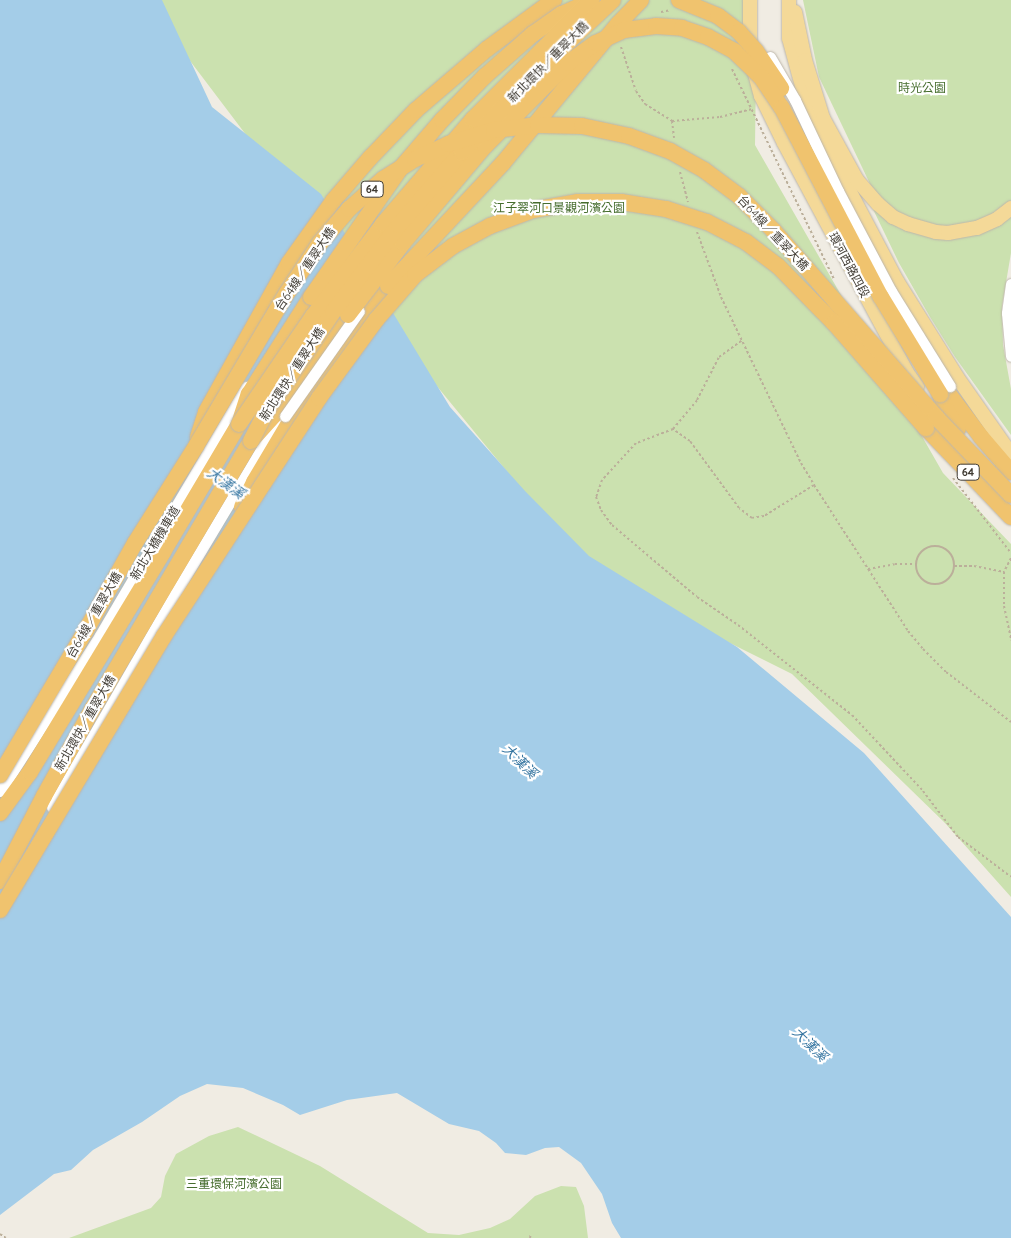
<!DOCTYPE html>
<meta charset="utf-8">
<style>
body{margin:0}
#map{position:relative;width:1011px;height:1238px;overflow:hidden;background:#f0ece3;font-family:Quicksand,"Noto Sans TC",sans-serif}
div>[style]{position:absolute}
[style*='--x']{left:calc(var(--x)*1px);top:calc(var(--y)*1px);width:calc(var(--w)*1px);rotate:calc(var(--a)*1deg)}
.green>*{inset:0;background:#cbe1af}
.water>*{inset:0;background:#a4cde8}
.path>*{height:2px;margin-top:-1px;transform-origin:0;background:repeating-linear-gradient(90deg,#bbaf9a 0 2.5px,transparent 0 5px)}
.path>.ring{margin:-1px;padding:0;box-sizing:content-box;background:none;border:2px solid #bbaf9a;border-radius:50%}
.roads{filter:drop-shadow(0 0 1px #bdb6aa) drop-shadow(0 0 1px #bdb6aa)}
.minor>*{height:11px;margin:-5.5px;padding:0 5.5px;transform-origin:5.5px;border-radius:5.5px;background:#fff}
.major>*{height:14px;margin:-7px;padding:0 7px;transform-origin:7px;border-radius:7px;background:#f4d998}
.highway>*{height:16px;margin:-8px;padding:0 8px;transform-origin:8px;border-radius:8px;background:#f0c36e}
.bridges{filter:drop-shadow(0 0 1px #bdb6aa) drop-shadow(0 0 1px #bdb6aa)}
.minor-bridge>*{height:11px;margin:-5.5px;padding:0 5.5px;transform-origin:5.5px;border-radius:5.5px;background:#fff}
.highway-bridge>*{height:16px;margin:-8px;padding:0 8px;transform-origin:8px;border-radius:8px;background:#f0c36e}
span{translate:-50% -50%;white-space:nowrap;text-align:center;line-height:1.15;-webkit-text-stroke:4.5px #fff;paint-order:stroke}
.shield-label span{padding:1px 4px;background:#fff;border:1px solid;border-radius:4px;-webkit-text-stroke-width:0}
.shield-label{font-size:11px;color:#413c34;font-weight:700}
.street-label{font-size:12px;color:#413c34}
.park-label{font-size:12px;color:#466d2e}
.water-label{font-size:14px;color:#3877a2;font-style:italic}
</style>
<div id="map">
<div class="green">
<i style="clip-path:polygon(144px 0,757px 0,755px 145px,943px 473px,1011px 544px,1011px 897px,945px 823px,792px 674px,591px 574px,427px 374px)"></i>
<i style="clip-path:polygon(803px 0,1011px 0,1011px 202px,983px 221px,959px 228px,918px 224px,885px 206px,871px 186px,819px 77px)"></i>
<i style="clip-path:polygon(871px 205px,899px 228px,929px 236px,1011px 215px,1011px 253px,1002px 306px,1003px 345px,1011px 389px,1011px 435px,955px 357px,930px 317px,899px 263px)"></i>
<i style="clip-path:polygon(238px 1127px,320px 1166px,428px 1233px,459px 1235px,490px 1228px,510px 1219px,535px 1196px,561px 1186px,576px 1187px,584px 1206px,588px 1238px,69px 1238px,151px 1208px,161px 1197px,165px 1176px,176px 1154px,209px 1136px)"></i>
</div>
<div class="water">
<i style="clip-path:polygon(0 0,162px 0,212px 107px,321px 194px,450px 407px,525px 491px,589px 556px,737px 647px,864px 753px,1011px 917px,1011px 1238px,621px 1238px,612px 1223px,602px 1194px,581px 1163px,559px 1147px,545px 1148px,526px 1155px,505px 1153px,496px 1143px,479px 1131px,449px 1124px,397px 1093px,347px 1100px,300px 1115px,283px 1105px,243px 1088px,207px 1084px,180px 1096px,142px 1122px,93px 1150px,71px 1170px,54px 1174px,0 1215px)"></i>
</div>
<div class="path">
<i style="--x:661;--y:12;--w:10;--a:-11"></i>
<i style="--x:621;--y:47;--w:46;--a:71.2"></i>
<i style="--x:636;--y:91;--w:16;--a:55"></i>
<i style="--x:645;--y:104;--w:32;--a:32"></i>
<i style="--x:672;--y:121;--w:48;--a:-4.8"></i>
<i style="--x:720;--y:117;--w:32;--a:-14"></i>
<i style="--x:732;--y:69;--w:233;--a:64.1"></i>
<i style="--x:672;--y:121;--w:17;--a:83"></i>
<i style="--x:680;--y:172;--w:31;--a:75"></i>
<i style="--x:697;--y:232;--w:69;--a:69.7"></i>
<i style="--x:721;--y:297;--w:184;--a:64.3"></i>
<i style="--x:801;--y:463;--w:26;--a:59"></i>
<i style="--x:814;--y:485;--w:174;--a:57.2"></i>
<i style="--x:908;--y:631;--w:23;--a:50"></i>
<i style="--x:923;--y:649;--w:33;--a:45"></i>
<i style="--x:946;--y:672;--w:82;--a:37.6"></i>
<i style="--x:673;--y:429;--w:38;--a:-50"></i>
<i style="--x:697;--y:400;--w:48;--a:-62.9"></i>
<i style="--x:719;--y:357;--w:29;--a:-36"></i>
<i style="--x:953;--y:478;--w:95;--a:52.3"></i>
<i style="--x:814;--y:485;--w:59;--a:148.2"></i>
<i style="--x:764;--y:516;--w:12;--a:171"></i>
<i style="--x:752;--y:518;--w:16;--a:-142"></i>
<i style="--x:739;--y:508;--w:83;--a:-126.2"></i>
<i style="--x:690;--y:441;--w:21;--a:-145"></i>
<i style="--x:673;--y:429;--w:40;--a:159"></i>
<i style="--x:636;--y:443;--w:50;--a:132.6"></i>
<i style="--x:602;--y:480;--w:18;--a:109"></i>
<i style="--x:596;--y:497;--w:14;--a:69"></i>
<i style="--x:601;--y:510;--w:19;--a:54"></i>
<i style="--x:612;--y:525;--w:111;--a:40.3"></i>
<i style="--x:697;--y:597;--w:50;--a:34.3"></i>
<i style="--x:738;--y:625;--w:145;--a:38.3"></i>
<i style="--x:852;--y:715;--w:104;--a:46.9"></i>
<i style="--x:923;--y:791;--w:58;--a:52.7"></i>
<i style="--x:958;--y:837;--w:66;--a:37"></i>
<i class="ring" style="left:916px;top:546px;width:36px;height:36px"></i>
<i style="--x:1011;--y:558;--w:16;--a:117"></i>
<i style="--x:1004;--y:572;--w:34;--a:90"></i>
<i style="--x:1004;--y:606;--w:35;--a:78"></i>
<i style="--x:954;--y:566;--w:20;--a:0"></i>
<i style="--x:974;--y:566;--w:31;--a:11"></i>
<i style="--x:868;--y:569;--w:27;--a:-10"></i>
<i style="--x:895;--y:564;--w:21;--a:0"></i>
<i style="--x:0;--y:1234;--w:7;--a:34"></i>
<i style="--x:530;--y:1238;--w:5;--a:-79"></i>
</div>
<div class="roads">
<div class="minor">
<i style="--x:1011;--y:284;--w:29;--a:98"></i>
<i style="--x:1007;--y:313;--w:43;--a:84.7"></i>
<i style="--x:0;--y:791;--w:185;--a:-57.3"></i>
<i style="--x:100;--y:635;--w:288;--a:-59.5"></i>
<i style="--x:52;--y:807;--w:246;--a:-60"></i>
<i style="--x:175;--y:594;--w:170;--a:-59.2"></i>
<i style="--x:262;--y:448;--w:39;--a:-54"></i>
</div>
<div class="major">
<i style="--x:789;--y:0;--w:38;--a:90"></i>
<i style="--x:789;--y:38;--w:81;--a:74.9"></i>
<i style="--x:810;--y:116;--w:187;--a:62.2"></i>
<i style="--x:897;--y:281;--w:113;--a:58"></i>
<i style="--x:957;--y:377;--w:94;--a:55"></i>
<i style="--x:795;--y:12;--w:49;--a:78.2"></i>
<i style="--x:805;--y:60;--w:61;--a:72.8"></i>
<i style="--x:823;--y:118;--w:71;--a:61.3"></i>
<i style="--x:857;--y:180;--w:32;--a:49"></i>
<i style="--x:878;--y:204;--w:20;--a:41"></i>
<i style="--x:893;--y:217;--w:17;--a:25"></i>
<i style="--x:908;--y:224;--w:29;--a:16"></i>
<i style="--x:936;--y:232;--w:12;--a:5"></i>
<i style="--x:948;--y:233;--w:29;--a:-10"></i>
<i style="--x:977;--y:228;--w:22;--a:-24"></i>
<i style="--x:997;--y:219;--w:18;--a:-38"></i>
<i style="--x:750;--y:49;--w:49;--a:-90"></i>
<i style="--x:754;--y:70;--w:27;--a:75"></i>
<i style="--x:761;--y:96;--w:52;--a:63.9"></i>
<i style="--x:784;--y:143;--w:259;--a:61.8"></i>
<i style="--x:906;--y:371;--w:19;--a:54"></i>
</div>
<div class="highway">
<i style="--x:945;--y:389;--w:60;--a:53.1"></i>
<i style="--x:981;--y:437;--w:46;--a:49.4"></i>
<i style="--x:940;--y:394;--w:18;--a:68"></i>
<i style="--x:947;--y:411;--w:21;--a:59"></i>
<i style="--x:926;--y:428;--w:123;--a:46.3"></i>
<i style="--x:198;--y:437;--w:26;--a:-72"></i>
<i style="--x:206;--y:412;--w:171;--a:-60.9"></i>
<i style="--x:289;--y:263;--w:76;--a:-54.6"></i>
<i style="--x:333;--y:201;--w:57;--a:-49.3"></i>
<i style="--x:370;--y:158;--w:66;--a:-46.2"></i>
<i style="--x:416;--y:110;--w:94;--a:-40.7"></i>
<i style="--x:487;--y:49;--w:83;--a:-36.2"></i>
<i style="--x:242;--y:507;--w:28;--a:-64"></i>
<i style="--x:254;--y:482;--w:72;--a:-59.2"></i>
<i style="--x:291;--y:420;--w:101;--a:-55.5"></i>
<i style="--x:348;--y:337;--w:65;--a:-51.9"></i>
<i style="--x:0;--y:813;--w:51;--a:-53.8"></i>
<i style="--x:30;--y:772;--w:257;--a:-58.8"></i>
<i style="--x:163;--y:552;--w:149;--a:-59.3"></i>
<i style="--x:239;--y:424;--w:32;--a:-72"></i>
<i style="--x:249;--y:394;--w:115;--a:-57.4"></i>
<i style="--x:0;--y:881;--w:96;--a:-62.6"></i>
<i style="--x:44;--y:796;--w:101;--a:-60.9"></i>
<i style="--x:93;--y:708;--w:310;--a:-59.4"></i>
<i style="--x:251;--y:441;--w:39;--a:-48"></i>
<i style="--x:277;--y:412;--w:120;--a:-53.8"></i>
</div>
</div>
<div class="bridges">
<div class="minor-bridge">
<i style="--x:770;--y:57;--w:50;--a:59.8"></i>
<i style="--x:795;--y:100;--w:101;--a:64.7"></i>
<i style="--x:838;--y:191;--w:113;--a:62.1"></i>
<i style="--x:891;--y:291;--w:112;--a:58.2"></i>
<i style="--x:285;--y:416;--w:128;--a:-54.8"></i>
</div>
<div class="highway-bridge">
<i style="--x:679;--y:0;--w:42;--a:22.3"></i>
<i style="--x:718;--y:16;--w:26;--a:37"></i>
<i style="--x:739;--y:32;--w:25;--a:48"></i>
<i style="--x:756;--y:51;--w:45;--a:56"></i>
<i style="--x:388;--y:286;--w:168;--a:-46.9"></i>
<i style="--x:503;--y:163;--w:180;--a:-50.4"></i>
<i style="--x:618;--y:24;--w:33;--a:-46"></i>
<i style="--x:311;--y:297;--w:156;--a:-55.2"></i>
<i style="--x:400;--y:169;--w:65;--a:-49.4"></i>
<i style="--x:442;--y:120;--w:62;--a:-45.7"></i>
<i style="--x:485;--y:76;--w:64;--a:-41.2"></i>
<i style="--x:533;--y:34;--w:35;--a:-35"></i>
<i style="--x:562;--y:14;--w:17;--a:-24"></i>
<i style="--x:348;--y:315;--w:91;--a:-52.6"></i>
<i style="--x:403;--y:243;--w:127;--a:-49.8"></i>
<i style="--x:485;--y:146;--w:117;--a:-45"></i>
<i style="--x:568;--y:63;--w:34;--a:-36"></i>
<i style="--x:596;--y:43;--w:31;--a:-25"></i>
<i style="--x:624;--y:30;--w:32;--a:-7"></i>
<i style="--x:656;--y:26;--w:26;--a:4"></i>
<i style="--x:682;--y:28;--w:28;--a:19"></i>
<i style="--x:708;--y:37;--w:30;--a:28"></i>
<i style="--x:734;--y:51;--w:37;--a:44"></i>
<i style="--x:761;--y:77;--w:37;--a:56"></i>
<i style="--x:782;--y:108;--w:213;--a:62.4"></i>
<i style="--x:881;--y:297;--w:114;--a:58.7"></i>
<i style="--x:239;--y:424;--w:131;--a:-55.6"></i>
<i style="--x:313;--y:316;--w:116;--a:-52.7"></i>
<i style="--x:383;--y:224;--w:138;--a:-49.4"></i>
<i style="--x:473;--y:119;--w:168;--a:-45"></i>
<i style="--x:251;--y:441;--w:37;--a:-63"></i>
<i style="--x:268;--y:408;--w:116;--a:-55.9"></i>
<i style="--x:333;--y:312;--w:109;--a:-52.8"></i>
<i style="--x:399;--y:225;--w:96;--a:-49.2"></i>
<i style="--x:462;--y:152;--w:109;--a:-47.2"></i>
<i style="--x:536;--y:72;--w:105;--a:-43.1"></i>
<i style="--x:0;--y:775;--w:166;--a:-59.3"></i>
<i style="--x:85;--y:632;--w:102;--a:-60.7"></i>
<i style="--x:135;--y:543;--w:115;--a:-57.8"></i>
<i style="--x:196;--y:446;--w:178;--a:-59.3"></i>
<i style="--x:287;--y:293;--w:60;--a:-56.6"></i>
<i style="--x:320;--y:243;--w:45;--a:-49.5"></i>
<i style="--x:349;--y:209;--w:45;--a:-41.4"></i>
<i style="--x:383;--y:179;--w:38;--a:-32"></i>
<i style="--x:415;--y:159;--w:36;--a:-24"></i>
<i style="--x:448;--y:144;--w:48;--a:-16.9"></i>
<i style="--x:494;--y:130;--w:44;--a:-6.5"></i>
<i style="--x:538;--y:125;--w:44;--a:1.3"></i>
<i style="--x:582;--y:126;--w:48;--a:12"></i>
<i style="--x:629;--y:136;--w:44;--a:20.1"></i>
<i style="--x:670;--y:151;--w:39;--a:29"></i>
<i style="--x:704;--y:170;--w:44;--a:36.6"></i>
<i style="--x:739;--y:196;--w:49;--a:45"></i>
<i style="--x:774;--y:231;--w:247;--a:48.9"></i>
<i style="--x:936;--y:417;--w:108;--a:46.1"></i>
<i style="--x:0;--y:910;--w:319;--a:-59.1"></i>
<i style="--x:164;--y:636;--w:284;--a:-56.9"></i>
<i style="--x:319;--y:398;--w:97;--a:-53.8"></i>
<i style="--x:376;--y:320;--w:60;--a:-49.1"></i>
<i style="--x:415;--y:275;--w:48;--a:-37.3"></i>
<i style="--x:453;--y:246;--w:42;--a:-28.4"></i>
<i style="--x:490;--y:226;--w:46;--a:-20.4"></i>
<i style="--x:533;--y:210;--w:46;--a:-10.1"></i>
<i style="--x:578;--y:202;--w:43;--a:0"></i>
<i style="--x:621;--y:202;--w:46;--a:8.8"></i>
<i style="--x:666;--y:209;--w:43;--a:17.6"></i>
<i style="--x:707;--y:222;--w:44;--a:27.1"></i>
<i style="--x:746;--y:242;--w:40;--a:37"></i>
<i style="--x:778;--y:266;--w:80;--a:45.5"></i>
<i style="--x:834;--y:323;--w:140;--a:48.8"></i>
</div>
</div>
<div class="shield-label">
<span style="left:372px;top:189px">64</span>
<span style="left:968px;top:472px">64</span>
</div>
<div class="street-label">
<span style="left:548px;top:62px;rotate:-45deg">新北環快／重翠大橋</span>
<span style="left:773px;top:233px;rotate:47deg">台64線／重翠大橋</span>
<span style="left:849px;top:265px;rotate:62deg">環河西路四段</span>
<span style="left:305px;top:269px;rotate:-56deg">台64線／重翠大橋</span>
<span style="left:292px;top:374px;rotate:-57deg">新北環快／重翠大橋</span>
<span style="left:155px;top:543px;rotate:-59deg">新北大橋機車道</span>
<span style="left:94px;top:615px;rotate:-60deg">台64線／重翠大橋</span>
<span style="left:85px;top:723px;rotate:-60deg">新北環快／重翠大橋</span>
</div>
<div class="park-label">
<span style="left:922px;top:88px">時光公園</span>
<span style="left:559px;top:208px">江子翠河口景觀河濱公園</span>
<span style="left:234px;top:1184px">三重環保河濱公園</span>
</div>
<div class="water-label">
<span style="left:226px;top:483px;rotate:36deg">大漢溪</span>
<span style="left:520px;top:761px;rotate:44deg">大漢溪</span>
<span style="left:810px;top:1044px;rotate:44deg">大漢溪</span>
</div>
</div>
